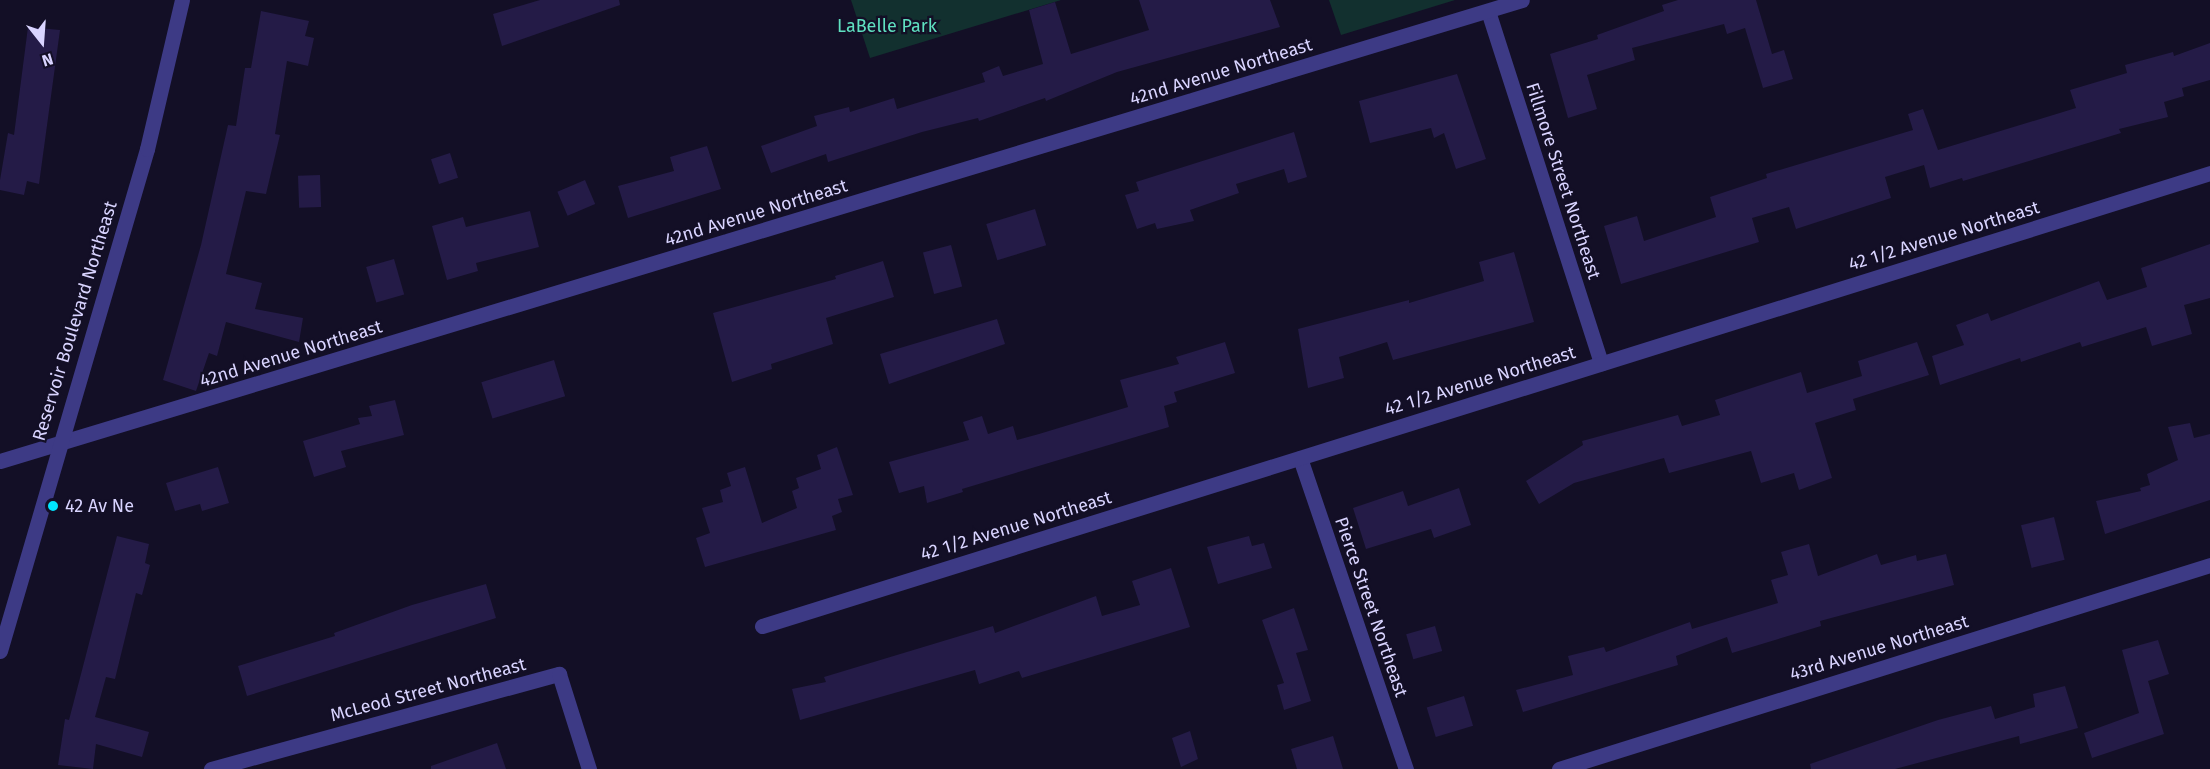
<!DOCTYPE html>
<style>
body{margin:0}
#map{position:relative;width:2210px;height:769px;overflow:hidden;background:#130f26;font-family:"Fira Sans",sans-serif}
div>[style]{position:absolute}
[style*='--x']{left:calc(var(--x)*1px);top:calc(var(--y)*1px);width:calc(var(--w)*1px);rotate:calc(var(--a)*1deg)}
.green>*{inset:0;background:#12302f}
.building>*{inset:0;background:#241b47;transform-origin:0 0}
.minor>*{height:15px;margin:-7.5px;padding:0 7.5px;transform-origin:7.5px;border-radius:7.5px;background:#3d3a85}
.dots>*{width:16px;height:16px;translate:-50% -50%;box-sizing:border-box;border:3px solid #130f26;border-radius:50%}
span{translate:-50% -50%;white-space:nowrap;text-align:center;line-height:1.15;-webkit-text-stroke:4.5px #130f26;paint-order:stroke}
.park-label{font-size:18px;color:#5fe0c0}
.street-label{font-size:18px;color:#d9d4ff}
.poi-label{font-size:18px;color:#d9d4ff}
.left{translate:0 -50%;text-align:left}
.north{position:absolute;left:12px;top:12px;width:60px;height:60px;-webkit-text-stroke:4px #130f26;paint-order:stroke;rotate:163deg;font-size:16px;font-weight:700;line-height:24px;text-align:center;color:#d9d4ff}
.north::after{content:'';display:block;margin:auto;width:21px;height:27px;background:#d9d4ff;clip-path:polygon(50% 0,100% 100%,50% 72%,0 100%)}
</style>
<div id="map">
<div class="green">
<i style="clip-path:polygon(851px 0,1061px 0,870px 58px)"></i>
<i style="clip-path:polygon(1329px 0,1455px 0,1341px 35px)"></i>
</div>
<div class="building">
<i style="clip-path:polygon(540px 0,619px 0,620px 5px,502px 46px,493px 14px)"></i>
<i style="clip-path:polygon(1139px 0,1270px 0,1280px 27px,1117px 72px,1046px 101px,1045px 98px,979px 121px,978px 118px,922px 132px,828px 162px,826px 154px,771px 173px,761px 146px,817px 126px,814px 116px,849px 107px,850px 112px,894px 98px,897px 109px,985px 82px,982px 73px,999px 66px,1003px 76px,1043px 64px,1029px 10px,1055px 2px,1071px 54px,1149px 30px)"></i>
<i style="clip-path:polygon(1678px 0,1756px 0,1772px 54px,1784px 50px,1793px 79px,1763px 88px,1745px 28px,1727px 34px,1724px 24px,1632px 48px,1635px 60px,1587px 75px,1597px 109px,1568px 118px,1550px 54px,1598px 39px,1597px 35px,1664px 11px,1662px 5px)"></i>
<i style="clip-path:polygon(261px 11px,309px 21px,305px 36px,314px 38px,308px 66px,287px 61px,275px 134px,280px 135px,266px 194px,246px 191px,226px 274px,262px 283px,255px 309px,303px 318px,299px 342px,226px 322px,217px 356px,209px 353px,196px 391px,163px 380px,201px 245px,228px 125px,236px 126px,245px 68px,251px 68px)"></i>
<i style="clip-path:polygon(28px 27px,60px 30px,39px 184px,27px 181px,24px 195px,0 190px,0 180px,8px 133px,14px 135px)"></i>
<i style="clip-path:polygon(2210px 43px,2210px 80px,2182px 88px,2184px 96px,2164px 102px,2168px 117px,2119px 129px,2121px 133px,1963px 181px,1962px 178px,1930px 188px,1924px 165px,1885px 177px,1891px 198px,1796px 229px,1789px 207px,1752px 218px,1759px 242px,1621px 284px,1604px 226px,1637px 216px,1644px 241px,1716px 217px,1710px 197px,1767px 178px,1766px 174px,1913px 130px,1908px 114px,1923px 109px,1938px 150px,2076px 108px,2070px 90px,2127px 73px,2125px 65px,2173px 52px,2174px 56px)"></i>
<i style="clip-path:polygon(1457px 74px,1486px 159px,1456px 169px,1444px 133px,1434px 138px,1431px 128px,1370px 143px,1359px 101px)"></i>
<i style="clip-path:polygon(1294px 132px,1307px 177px,1288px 183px,1284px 169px,1236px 184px,1239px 193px,1190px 210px,1194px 221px,1157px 229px,1155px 223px,1137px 229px,1125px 195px,1139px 191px,1136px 182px)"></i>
<i style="clip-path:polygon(707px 146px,721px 189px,628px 218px,618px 186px,674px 171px,670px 157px)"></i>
<i style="left:450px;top:153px;width:26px;height:20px;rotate:72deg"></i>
<i style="left:320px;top:175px;width:32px;height:22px;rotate:88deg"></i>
<i style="left:585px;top:180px;width:26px;height:30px;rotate:67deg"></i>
<i style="left:1035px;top:209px;width:38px;height:51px;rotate:73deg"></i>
<i style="clip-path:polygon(530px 211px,539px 247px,476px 263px,478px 271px,447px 280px,432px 226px,463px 217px,466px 227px)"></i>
<i style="clip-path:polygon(2210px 244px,2210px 298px,2184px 305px,2192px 334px,2152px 346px,2146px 327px,2082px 347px,2080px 342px,2021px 362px,2020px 358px,1940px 385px,1932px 356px,1964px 345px,1956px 325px,1988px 313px,1991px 321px,2099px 281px,2107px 300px,2147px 287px,2141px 268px)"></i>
<i style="left:951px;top:245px;width:43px;height:29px;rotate:75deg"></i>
<i style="clip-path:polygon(1514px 252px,1534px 322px,1393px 360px,1387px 342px,1339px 357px,1344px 378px,1308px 388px,1298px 329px,1409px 300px,1409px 303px,1484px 281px,1479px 262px)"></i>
<i style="left:394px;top:259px;width:37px;height:29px;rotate:74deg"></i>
<i style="clip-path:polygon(883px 261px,894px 297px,826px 318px,833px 344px,771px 364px,772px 369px,732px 382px,713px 313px,836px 279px,835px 276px)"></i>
<i style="clip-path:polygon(997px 319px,1005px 344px,889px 384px,880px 354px)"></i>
<i style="clip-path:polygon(1225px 342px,1235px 373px,1174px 392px,1177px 402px,1164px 406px,1169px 427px,962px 489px,963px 492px,927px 503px,924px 486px,899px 493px,889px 462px,969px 440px,963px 422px,982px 416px,988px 434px,1013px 426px,1017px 440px,1039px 434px,1128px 407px,1120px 380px,1179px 364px,1176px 357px)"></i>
<i style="clip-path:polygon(1917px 342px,1929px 375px,1853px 399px,1856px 410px,1815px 423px,1832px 478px,1799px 490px,1794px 473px,1761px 483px,1751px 451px,1669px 473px,1664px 458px,1574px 483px,1539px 504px,1526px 481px,1583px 445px,1582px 441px,1678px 415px,1682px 426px,1720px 415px,1715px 400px,1801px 372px,1807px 393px,1862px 376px,1858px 361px)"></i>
<i style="left:554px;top:360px;width:38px;height:76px;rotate:73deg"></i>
<i style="clip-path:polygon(395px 400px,404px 435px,341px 451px,346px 467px,314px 477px,303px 441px,360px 424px,358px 418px,372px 416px,369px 406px)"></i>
<i style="clip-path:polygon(2190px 423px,2194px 438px,2210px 434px,2210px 500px,2105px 534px,2096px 501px,2141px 491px,2140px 488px,2150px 485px,2147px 474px,2178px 460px,2168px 427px)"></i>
<i style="clip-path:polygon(837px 447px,853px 495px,838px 499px,842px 512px,832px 516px,836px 530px,705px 567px,696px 538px,710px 533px,702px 508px,723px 502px,720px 490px,731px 486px,727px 473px,745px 467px,762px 523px,797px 508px,792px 491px,799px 488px,796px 478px,821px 469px,817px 455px)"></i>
<i style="clip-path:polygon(218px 467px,229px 503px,202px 511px,200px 504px,175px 511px,166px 483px)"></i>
<i style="clip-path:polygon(1459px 488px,1471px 525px,1434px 538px,1431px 529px,1366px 549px,1353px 508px,1403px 491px,1408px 506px)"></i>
<i style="left:2054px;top:517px;width:44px;height:34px;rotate:76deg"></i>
<i style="clip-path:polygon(117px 536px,149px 544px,145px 563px,150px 565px,142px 595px,136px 593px,115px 679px,106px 677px,95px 717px,149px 732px,142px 757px,96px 744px,93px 769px,58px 765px,65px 719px,69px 720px)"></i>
<i style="clip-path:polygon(1249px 536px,1252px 546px,1264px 543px,1272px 568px,1218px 584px,1207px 547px)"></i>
<i style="clip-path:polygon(1809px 544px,1818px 576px,1877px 554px,1881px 565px,1916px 555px,1917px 561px,1946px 554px,1954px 585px,1820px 621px,1821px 626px,1732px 653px,1727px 637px,1676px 656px,1678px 665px,1523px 712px,1516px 690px,1573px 675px,1568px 656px,1604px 647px,1606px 652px,1690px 622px,1692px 629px,1778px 603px,1771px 580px,1788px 575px,1781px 552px)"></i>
<i style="clip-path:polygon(1171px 568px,1190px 627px,1022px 678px,1019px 671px,979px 684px,975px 670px,800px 720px,792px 689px,826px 682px,824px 677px,993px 626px,995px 633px,1096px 596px,1102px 616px,1140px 605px,1132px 581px)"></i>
<i style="clip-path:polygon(486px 584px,496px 618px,247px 696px,238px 666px,335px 636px,334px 633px,412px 605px)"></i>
<i style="clip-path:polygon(1294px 608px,1308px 650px,1296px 653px,1311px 701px,1284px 710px,1277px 685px,1284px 683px,1262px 620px)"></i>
<i style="left:1435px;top:626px;width:26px;height:30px;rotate:74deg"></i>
<i style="clip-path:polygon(2158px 640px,2169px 674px,2148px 681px,2164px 734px,2092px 758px,2084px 733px,2139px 713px,2122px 650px)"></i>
<i style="clip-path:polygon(2065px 686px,2078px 728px,2020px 744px,2019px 736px,1895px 769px,1811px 769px,1810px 764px,1938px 720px,1991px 706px,1995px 719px,2035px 707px,2033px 694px)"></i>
<i style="left:1464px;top:696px;width:31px;height:39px;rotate:73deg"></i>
<i style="clip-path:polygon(1190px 731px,1198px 759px,1181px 767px,1172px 738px)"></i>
<i style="clip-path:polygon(1333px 736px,1343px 769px,1297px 769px,1291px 749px)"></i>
<i style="clip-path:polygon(497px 743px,506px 769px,431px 769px,431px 766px)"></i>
</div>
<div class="minor">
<i style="--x:1488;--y:11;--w:370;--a:72.2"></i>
<i style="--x:1300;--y:458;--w:329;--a:71.2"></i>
<i style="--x:0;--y:461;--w:1590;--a:-16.85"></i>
<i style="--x:762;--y:626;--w:1517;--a:-17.37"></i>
<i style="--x:0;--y:651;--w:523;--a:-73.68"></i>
<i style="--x:147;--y:149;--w:153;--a:-76.8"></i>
<i style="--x:211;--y:769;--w:361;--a:-15.3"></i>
<i style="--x:559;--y:674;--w:100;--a:72.5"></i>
<i style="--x:1559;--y:769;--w:682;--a:-17.4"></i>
</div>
<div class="dots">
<i style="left:53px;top:506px;background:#00e5ff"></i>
</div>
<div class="park-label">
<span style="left:887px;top:26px">LaBelle Park</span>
</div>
<div class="street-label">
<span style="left:1221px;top:72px;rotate:-17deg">42nd Avenue Northeast</span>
<span style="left:1563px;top:181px;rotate:72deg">Fillmore Street Northeast</span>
<span style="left:756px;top:213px;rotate:-17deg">42nd Avenue Northeast</span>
<span style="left:1944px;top:236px;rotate:-17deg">42 1/2 Avenue Northeast</span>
<span style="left:75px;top:321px;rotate:-73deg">Reservoir Boulevard Northeast</span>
<span style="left:291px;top:354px;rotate:-17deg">42nd Avenue Northeast</span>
<span style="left:1480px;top:381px;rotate:-17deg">42 1/2 Avenue Northeast</span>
<span style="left:1016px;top:526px;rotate:-17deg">42 1/2 Avenue Northeast</span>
<span style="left:1371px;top:607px;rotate:71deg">Pierce Street Northeast</span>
<span style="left:1879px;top:648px;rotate:-17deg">43rd Avenue Northeast</span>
<span style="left:428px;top:690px;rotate:-15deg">McLeod Street Northeast</span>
</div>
<div class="poi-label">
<span class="left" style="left:65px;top:506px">42 Av Ne</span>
</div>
<div class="north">N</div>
</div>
